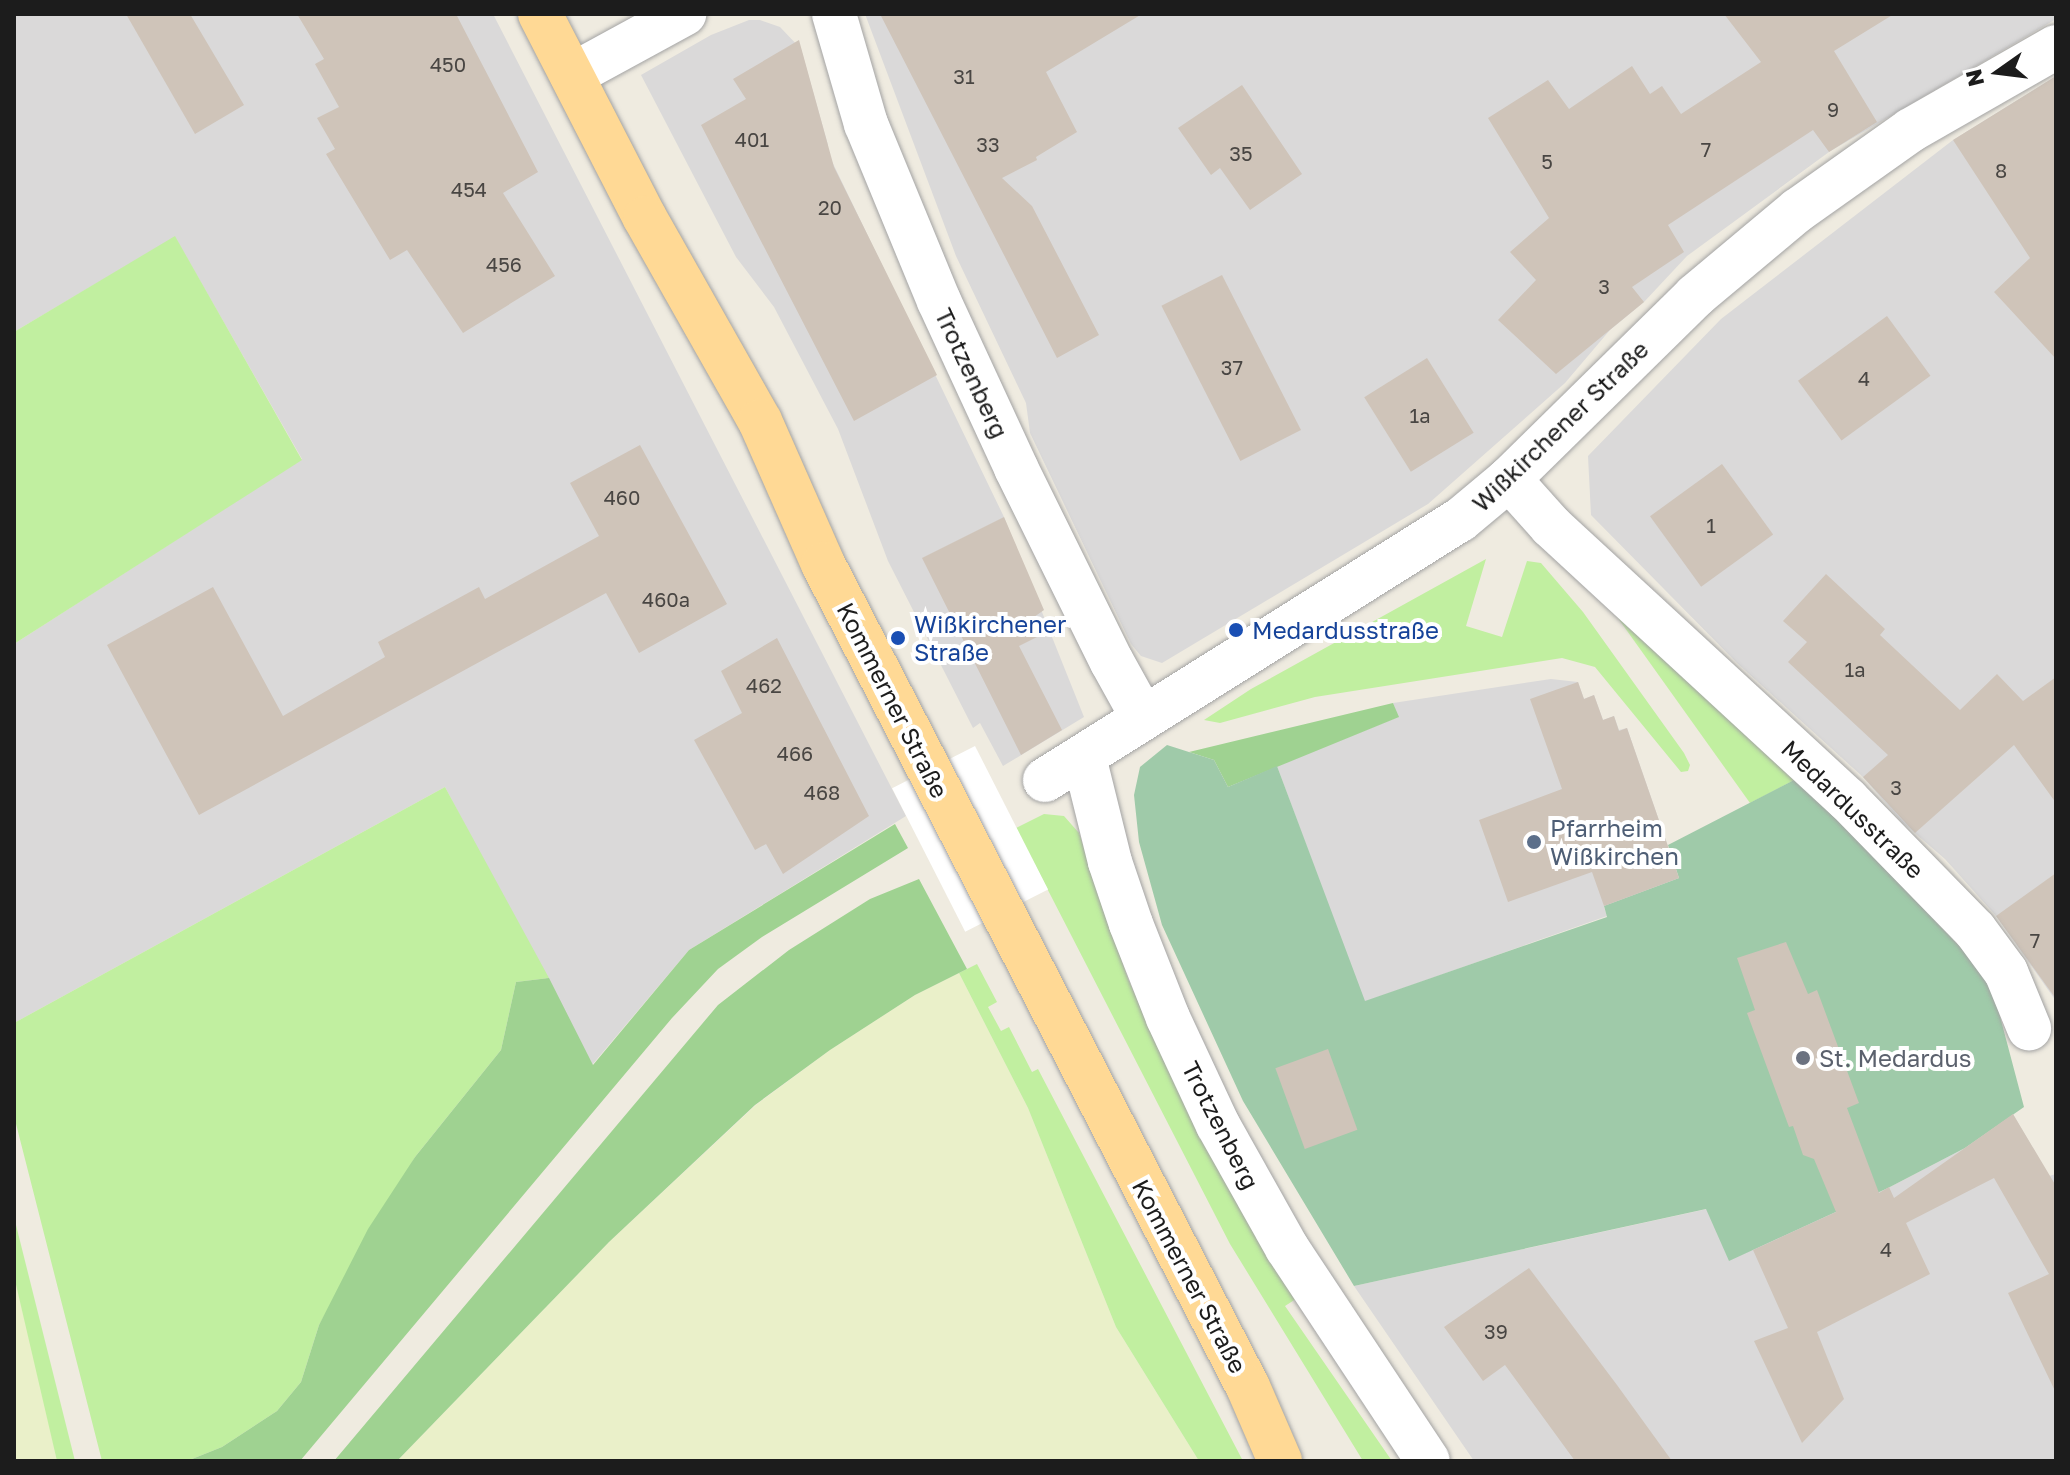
<!DOCTYPE html>
<meta charset="utf-8">
<style>
body{margin:0}
#map{position:relative;width:2070px;height:1475px;overflow:hidden;background:#efebe0;font-family:"Golos Text",sans-serif}
div>[style]{position:absolute}
[style*='--x']{left:calc(var(--x)*1px);top:calc(var(--y)*1px);width:calc(var(--w)*1px);rotate:calc(var(--a)*1deg)}
.residential>*{inset:0;background:#dad9d9}
.farmland>*{inset:0;background:#eaf0c9}
.grass>*{inset:0;background:#c1efa0}
.forest>*{inset:0;background:#9fd291}
.cemetery>*{inset:0;background:#9fcaa9}
.pier>*{inset:0;background:#fff;transform-origin:0 0}
.building>*{inset:0;background:#cfc4b9;transform-origin:0 0}
.roads{filter:drop-shadow(0 0 2px #a3a3a3) drop-shadow(0 0 2px #a3a3a3)}
.minor>*{height:44px;margin:-22px;padding:0 22px;transform-origin:22px;border-radius:22px;background:#fff}
.major>*{height:44px;margin:-22px;padding:0 22px;transform-origin:22px;border-radius:22px;background:#ffd995}
.dots>*{width:22px;height:22px;translate:-50% -50%;box-sizing:border-box;border:4px solid #fff;border-radius:50%}
span{translate:-50% -50%;white-space:nowrap;text-align:center;line-height:1.15;-webkit-text-stroke:8px #fff;paint-order:stroke}
.number-label{font-size:20px;color:#494643}
.number-label span{-webkit-text-stroke-width:0}
.street-label{font-size:24px;color:#1c1c1c}
.transit-label{font-size:24px;color:#164399}
.left{translate:0 -50%;text-align:left}
.service-label{font-size:24px;color:#4e5e75}
.worship-label{font-size:24px;color:#5b616d}
.frame{position:absolute;inset:0;border:16px solid #1c1c1c;pointer-events:none}
.north{position:absolute;left:1958px;top:32px;width:80px;height:80px;-webkit-text-stroke:6px #fff;paint-order:stroke;rotate:256deg;font-size:22px;font-weight:700;line-height:32px;text-align:center;color:#1c1c1c}
.north::after{content:'';display:block;margin:auto;width:28px;height:36px;background:#1c1c1c;clip-path:polygon(50% 0,100% 100%,50% 72%,0 100%)}
</style>
<div id="map">
<div class="residential">
<i style="clip-path:polygon(14px 14px,493px 14px,906px 816px,689px 950px,592px 1065px,445px 787px,14px 1023px,14px 644px,302px 459px,175px 237px,14px 332px)"></i>
<i style="clip-path:polygon(865px 14px,2056px 14px,2056px 19px,1829px 152px,1687px 256px,1644px 302px,1610px 330px,1565px 383px,1428px 504px,1162px 663px,1141px 656px,1131px 644px,1030px 433px,1026px 403px,956px 256px)"></i>
<i style="clip-path:polygon(749px 20px,760px 20px,780px 27px,801px 49px,828px 145px,825px 147px,1004px 517px,1084px 717px,1003px 766px,980px 723px,973px 728px,888px 561px,838px 429px,774px 307px,736px 257px,641px 75px,711px 35px)"></i>
<i style="clip-path:polygon(2056px 76px,2056px 1001px,1996px 916px,1945px 859px,1902px 822px,1863px 777px,1737px 663px,1591px 515px,1588px 456px,1721px 319px,1953px 140px)"></i>
<i style="clip-path:polygon(1551px 679px,1578px 682px,1584px 699px,1594px 695px,1603px 720px,1614px 716px,1619px 730px,1627px 728px,1679px 878px,1604px 907px,1607px 916px,1364px 1002px,1277px 766px,1398px 717px,1393px 703px)"></i>
<i style="clip-path:polygon(2013px 1114px,2049px 1176px,2056px 1174px,2056px 1461px,1474px 1461px,1354px 1286px,1707px 1209px,1729px 1260px,1888px 1188px,1965px 1148px)"></i>
</div>
<div class="farmland">
<i style="clip-path:polygon(959px 973px,1028px 1108px,1116px 1327px,1199px 1461px,397px 1461px,609px 1242px,756px 1105px,830px 1050px,915px 995px)"></i>
<i style="clip-path:polygon(14px 1276px,41px 1387px,57px 1461px,14px 1461px)"></i>
</div>
<div class="grass">
<i style="clip-path:polygon(175px 236px,302px 460px,14px 644px,14px 332px)"></i>
<i style="clip-path:polygon(1486px 559px,1466px 626px,1502px 637px,1527px 561px,1541px 563px,1583px 612px,1684px 753px,1690px 765px,1688px 771px,1681px 772px,1595px 667px,1562px 658px,1315px 697px,1220px 723px,1204px 720px,1251px 689px)"></i>
<i style="clip-path:polygon(1615px 614px,1798px 778px,1750px 803px)"></i>
<i style="clip-path:polygon(445px 787px,549px 978px,516px 982px,501px 1050px,415px 1157px,319px 1325px,301px 1382px,277px 1411px,222px 1447px,187px 1461px,102px 1461px,14px 1116px,14px 1023px)"></i>
<i style="clip-path:polygon(1044px 814px,1064px 816px,1079px 833px,1128px 979px,1193px 1119px,1299px 1297px,1285px 1306px,1392px 1461px,1363px 1461px,1230px 1244px,1016px 828px)"></i>
<i style="clip-path:polygon(977px 964px,997px 1002px,988px 1007px,1001px 1031px,1009px 1027px,1032px 1072px,1038px 1069px,1243px 1461px,1199px 1461px,1116px 1327px,1028px 1108px,959px 973px)"></i>
<i style="clip-path:polygon(14px 1217px,75px 1461px,57px 1461px,14px 1276px)"></i>
</div>
<div class="forest">
<i style="clip-path:polygon(1393px 703px,1399px 717px,1228px 787px,1214px 760px,1189px 752px)"></i>
<i style="clip-path:polygon(895px 824px,908px 848px,762px 937px,718px 969px,672px 1018px,300px 1461px,187px 1461px,222px 1447px,277px 1411px,301px 1382px,319px 1325px,368px 1229px,415px 1157px,501px 1050px,516px 982px,549px 978px,593px 1065px,689px 950px)"></i>
<i style="clip-path:polygon(919px 879px,967px 969px,915px 995px,830px 1050px,755px 1105px,609px 1242px,397px 1461px,334px 1461px,718px 1005px,789px 950px,870px 899px)"></i>
</div>
<div class="cemetery">
<i style="clip-path:polygon(1167px 745px,1214px 760px,1228px 787px,1277px 766px,1365px 1001px,1607px 917px,1604px 906px,1679px 878px,1668px 845px,1798px 778px,1984px 972px,1997px 1005px,2024px 1107px,1965px 1148px,1888px 1188px,1729px 1261px,1706px 1209px,1354px 1286px,1243px 1101px,1162px 925px,1139px 842px,1134px 795px,1140px 767px)"></i>
</div>
<div class="pier">
<i style="left:975px;top:746px;width:161px;height:93px;rotate:63deg"></i>
</div>
<div class="building">
<i style="clip-path:polygon(126px 14px,190px 14px,244px 105px,195px 134px)"></i>
<i style="clip-path:polygon(297px 14px,456px 14px,538px 172px,503px 193px,555px 276px,463px 333px,407px 250px,390px 260px,326px 154px,335px 149px,317px 118px,339px 107px,315px 64px,324px 59px)"></i>
<i style="clip-path:polygon(880px 14px,1142px 14px,1046px 72px,1077px 132px,1036px 157px,1037px 160px,1002px 178px,1032px 206px,1099px 335px,1057px 358px)"></i>
<i style="clip-path:polygon(1724px 14px,1894px 14px,1834px 51px,1877px 122px,1829px 152px,1813px 130px,1668px 225px,1684px 252px,1632px 287px,1644px 302px,1556px 374px,1498px 320px,1536px 280px,1510px 252px,1549px 218px,1488px 118px,1548px 80px,1569px 109px,1632px 66px,1650px 94px,1662px 86px,1681px 114px,1761px 62px)"></i>
<i style="clip-path:polygon(799px 40px,834px 167px,937px 375px,854px 421px,701px 125px,746px 99px,733px 79px)"></i>
<i style="clip-path:polygon(2056px 76px,2056px 359px,1994px 292px,2030px 258px,1953px 140px)"></i>
<i style="clip-path:polygon(1242px 85px,1302px 174px,1250px 210px,1220px 168px,1211px 175px,1178px 128px)"></i>
<i style="left:1222px;top:275px;width:174px;height:68px;rotate:63deg"></i>
<i style="left:1887px;top:316px;width:74px;height:110px;rotate:54deg"></i>
<i style="left:1427px;top:358px;width:88px;height:74px;rotate:58deg"></i>
<i style="clip-path:polygon(640px 445px,727px 604px,639px 653px,606px 593px,199px 815px,107px 645px,213px 587px,283px 716px,385px 657px,378px 642px,479px 587px,485px 599px,599px 536px,570px 483px)"></i>
<i style="left:1722px;top:464px;width:87px;height:89px;rotate:54deg"></i>
<i style="clip-path:polygon(1004px 517px,1044px 610px,1034px 617px,1043px 634px,1019px 646px,1062px 730px,1021px 755px,922px 558px)"></i>
<i style="clip-path:polygon(1826px 574px,1885px 629px,1880px 635px,1960px 710px,1997px 674px,2023px 701px,2056px 677px,2056px 803px,2014px 745px,1915px 833px,1863px 777px,1888px 755px,1788px 662px,1807px 642px,1783px 621px)"></i>
<i style="clip-path:polygon(777px 638px,869px 816px,783px 874px,766px 844px,755px 850px,694px 740px,742px 713px,721px 671px)"></i>
<i style="clip-path:polygon(1578px 682px,1584px 699px,1594px 695px,1603px 720px,1614px 716px,1619px 731px,1627px 728px,1679px 878px,1604px 906px,1592px 872px,1508px 902px,1479px 820px,1562px 789px,1530px 699px)"></i>
<i style="clip-path:polygon(2056px 873px,2056px 999px,1996px 916px)"></i>
<i style="clip-path:polygon(1786px 942px,1808px 994px,1817px 990px,1859px 1103px,1847px 1108px,1879px 1193px,1889px 1187px,1894px 1198px,2013px 1114px,2056px 1186px,2056px 1393px,2008px 1293px,2049px 1274px,1994px 1178px,1906px 1223px,1930px 1274px,1817px 1332px,1844px 1399px,1802px 1443px,1754px 1341px,1788px 1328px,1753px 1250px,1836px 1212px,1814px 1159px,1803px 1155px,1793px 1126px,1789px 1127px,1747px 1013px,1755px 1010px,1737px 958px)"></i>
<i style="left:1328px;top:1049px;width:86px;height:56px;rotate:70deg"></i>
<i style="clip-path:polygon(1529px 1268px,1617px 1385px,1672px 1461px,1575px 1461px,1505px 1365px,1483px 1381px,1444px 1327px)"></i>
</div>
<div class="roads">
<div class="minor">
<i style="--x:834;--y:14;--w:115;--a:73.8"></i>
<i style="--x:866;--y:124;--w:191;--a:67.6"></i>
<i style="--x:939;--y:301;--w:184;--a:65.2"></i>
<i style="--x:1016;--y:468;--w:216;--a:63.7"></i>
<i style="--x:1112;--y:662;--w:64;--a:61"></i>
<i style="--x:572;--y:75;--w:128;--a:-28.6"></i>
<i style="--x:1509;--y:479;--w:63;--a:48.2"></i>
<i style="--x:1551;--y:526;--w:403;--a:42.7"></i>
<i style="--x:1847;--y:799;--w:183;--a:45.7"></i>
<i style="--x:1975;--y:930;--w:52;--a:53.6"></i>
<i style="--x:2006;--y:972;--w:61;--a:67.7"></i>
<i style="--x:1084;--y:757;--w:108;--a:76.1"></i>
<i style="--x:1110;--y:862;--w:65;--a:71.3"></i>
<i style="--x:1131;--y:924;--w:101;--a:68.5"></i>
<i style="--x:1168;--y:1018;--w:118;--a:65"></i>
<i style="--x:1218;--y:1125;--w:141;--a:60.7"></i>
<i style="--x:1287;--y:1248;--w:255;--a:56.5"></i>
<i style="--x:1045;--y:780;--w:490;--a:-32.1"></i>
<i style="--x:1460;--y:520;--w:64;--a:-39.9"></i>
<i style="--x:1509;--y:479;--w:261;--a:-44.5"></i>
<i style="--x:1695;--y:296;--w:134;--a:-39.9"></i>
<i style="--x:1798;--y:210;--w:138;--a:-35.3"></i>
<i style="--x:1911;--y:130;--w:167;--a:-29.8"></i>
</div>
<div class="major">
<i style="--x:540;--y:14;--w:229;--a:62.8"></i>
<i style="--x:645;--y:218;--w:233;--a:60.5"></i>
<i style="--x:760;--y:421;--w:156;--a:66.2"></i>
<i style="--x:823;--y:564;--w:926;--a:62.69"></i>
<i style="--x:1248;--y:1387;--w:81;--a:66.6"></i>
</div>
</div>
<div class="dots">
<i style="left:1236px;top:630px;background:#1a4fb4"></i>
<i style="left:898px;top:638px;background:#1a4fb4"></i>
<i style="left:1534px;top:842px;background:#5c6f8a"></i>
<i style="left:1803px;top:1058px;background:#6b7280"></i>
</div>
<div class="number-label">
<span style="left:448px;top:64px">450</span>
<span style="left:964px;top:76px">31</span>
<span style="left:1833px;top:109px">9</span>
<span style="left:752px;top:139px">401</span>
<span style="left:988px;top:144px">33</span>
<span style="left:1706px;top:149px">7</span>
<span style="left:1241px;top:153px">35</span>
<span style="left:1547px;top:161px">5</span>
<span style="left:2001px;top:170px">8</span>
<span style="left:469px;top:189px">454</span>
<span style="left:830px;top:207px">20</span>
<span style="left:504px;top:264px">456</span>
<span style="left:1604px;top:286px">3</span>
<span style="left:1232px;top:367px">37</span>
<span style="left:1864px;top:378px">4</span>
<span style="left:1420px;top:415px">1a</span>
<span style="left:622px;top:497px">460</span>
<span style="left:1711px;top:525px">1</span>
<span style="left:666px;top:599px">460a</span>
<span style="left:1855px;top:669px">1a</span>
<span style="left:764px;top:685px">462</span>
<span style="left:795px;top:753px">466</span>
<span style="left:1896px;top:787px">3</span>
<span style="left:822px;top:792px">468</span>
<span style="left:2035px;top:940px">7</span>
<span style="left:1886px;top:1249px">4</span>
<span style="left:1496px;top:1331px">39</span>
</div>
<div class="street-label">
<span style="left:972px;top:373px;rotate:65deg">Trotzenberg</span>
<span style="left:1560px;top:426px;rotate:-44deg">Wißkirchener Straße</span>
<span style="left:893px;top:700px;rotate:63deg">Kommerner Straße</span>
<span style="left:1853px;top:809px;rotate:44deg">Medardusstraße</span>
<span style="left:1221px;top:1125px;rotate:63deg">Trotzenberg</span>
<span style="left:1190px;top:1276px;rotate:62deg">Kommerner Straße</span>
</div>
<div class="transit-label">
<span class="left" style="left:914px;top:638px">Wißkirchener<br>Straße</span>
<span class="left" style="left:1252px;top:630px">Medardusstraße</span>
</div>
<div class="service-label">
<span class="left" style="left:1550px;top:842px">Pfarrheim<br>Wißkirchen</span>
</div>
<div class="worship-label">
<span class="left" style="left:1819px;top:1058px">St. Medardus</span>
</div>
<div class="frame"></div>
<div class="north">N</div>
</div>
